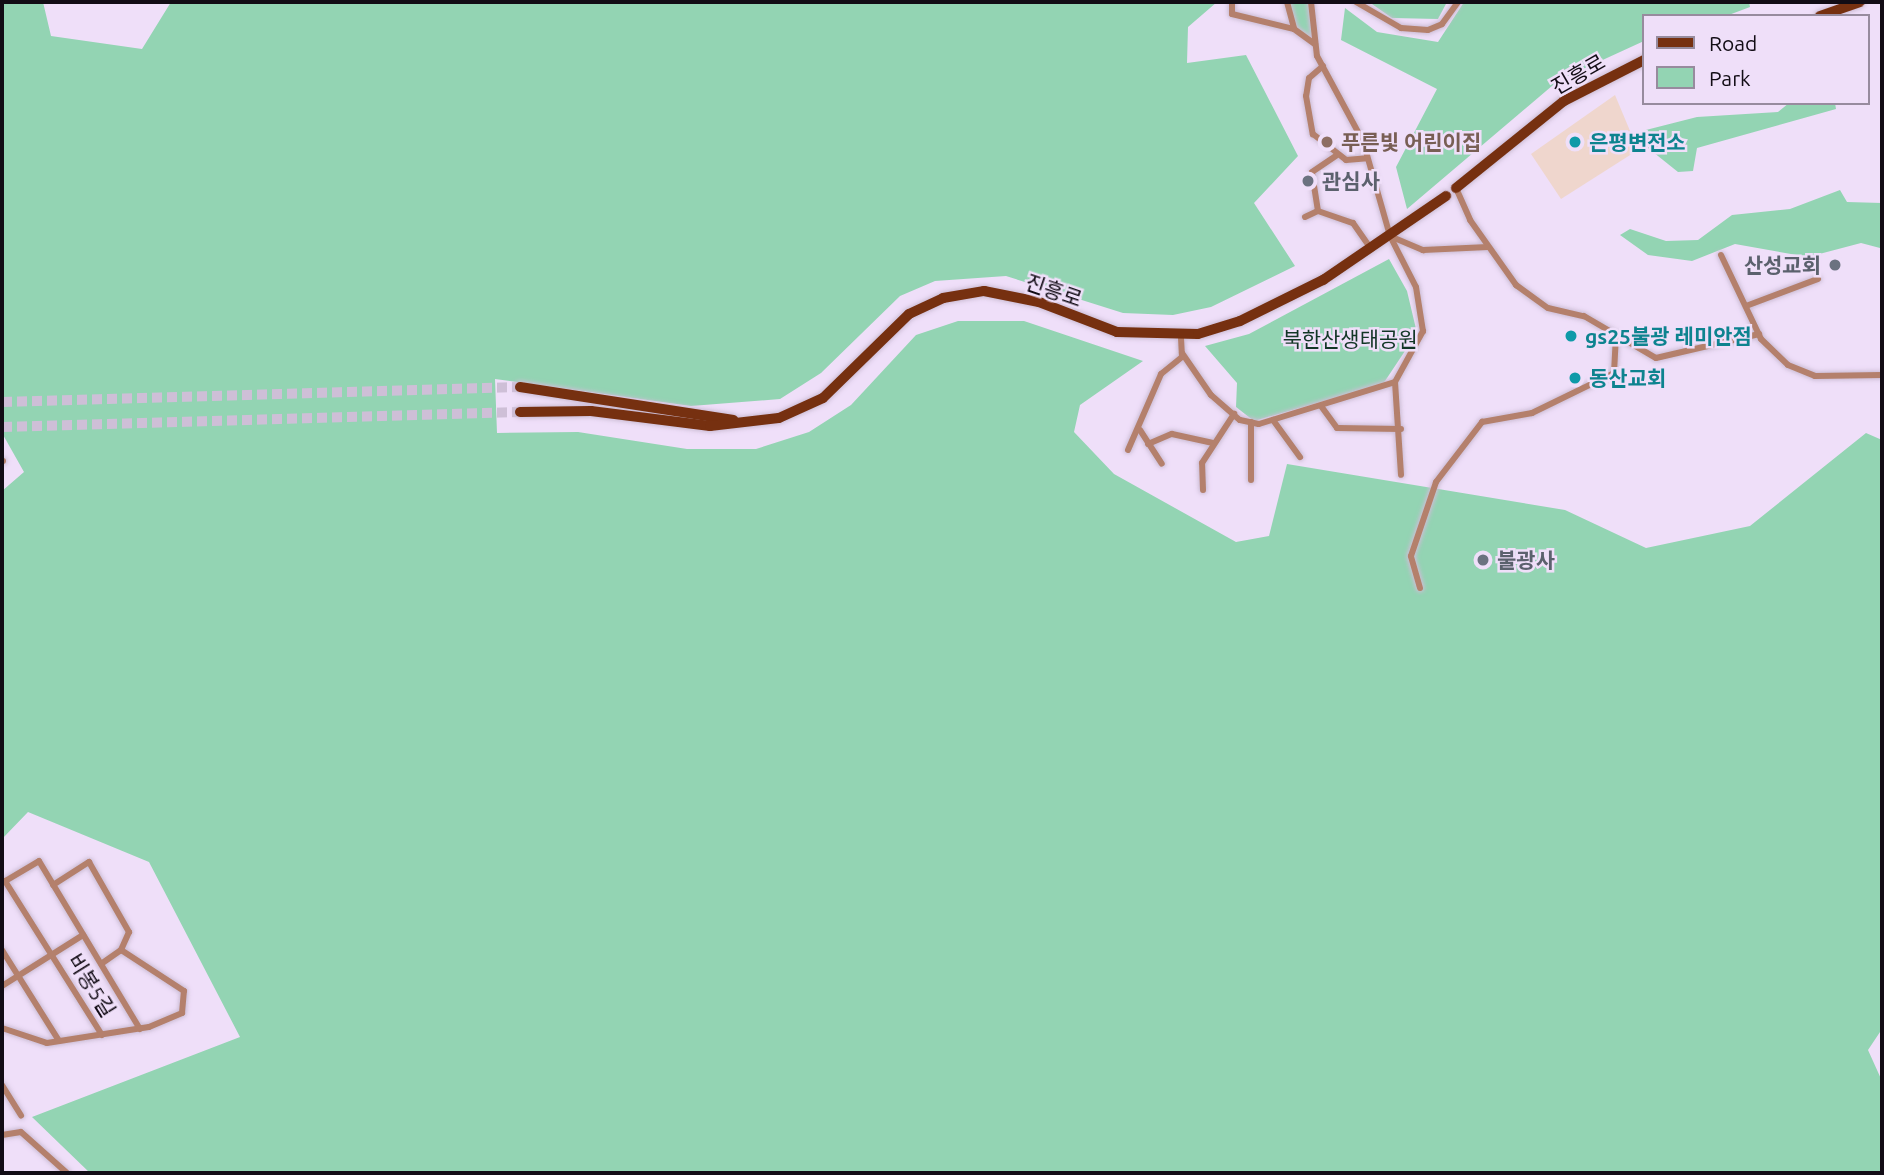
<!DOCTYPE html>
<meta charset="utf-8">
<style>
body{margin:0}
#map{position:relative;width:1884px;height:1175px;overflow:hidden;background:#efdff9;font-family:Ubuntu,"Noto Sans KR",sans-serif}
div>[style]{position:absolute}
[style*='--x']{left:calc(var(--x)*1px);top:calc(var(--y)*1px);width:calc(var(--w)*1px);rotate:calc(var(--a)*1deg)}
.industrial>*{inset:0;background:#efd6cd}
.green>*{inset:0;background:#93d4b3}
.primary-tunnel>*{height:10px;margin-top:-5px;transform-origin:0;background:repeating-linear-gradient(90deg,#cebfd7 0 10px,transparent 0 15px)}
.roads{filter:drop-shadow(0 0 2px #ccbdd5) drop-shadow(0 0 2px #ccbdd5)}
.street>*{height:6px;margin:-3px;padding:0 3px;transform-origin:3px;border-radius:3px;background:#b4806c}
.primary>*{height:10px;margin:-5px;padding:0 5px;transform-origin:5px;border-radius:5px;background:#763010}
.dots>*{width:19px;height:19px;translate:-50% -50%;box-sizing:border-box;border:4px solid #efdff9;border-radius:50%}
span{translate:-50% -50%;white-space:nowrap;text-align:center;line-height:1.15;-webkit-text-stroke:5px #efdff9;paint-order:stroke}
.street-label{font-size:21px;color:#120c15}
.education-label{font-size:21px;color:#785e54;font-weight:700}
.left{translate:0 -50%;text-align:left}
.culture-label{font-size:21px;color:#0d838f;font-weight:700}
.worship-label{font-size:21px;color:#5b616d;font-weight:700}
.right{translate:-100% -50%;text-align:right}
.park-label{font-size:21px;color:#123626}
.frame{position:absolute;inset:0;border:4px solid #120c15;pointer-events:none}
.legend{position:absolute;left:1642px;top:14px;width:228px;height:91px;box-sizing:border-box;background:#efdff9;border:2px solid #978b9e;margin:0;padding:9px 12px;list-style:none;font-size:21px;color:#120c15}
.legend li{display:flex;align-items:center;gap:14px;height:35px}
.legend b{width:35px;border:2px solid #978b9e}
</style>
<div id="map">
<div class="industrial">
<i style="clip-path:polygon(1615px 95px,1638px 150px,1561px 199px,1531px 154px)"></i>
</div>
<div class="green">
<i style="clip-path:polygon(2px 2px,43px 2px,51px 36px,142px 49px,171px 2px,1217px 2px,1188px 27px,1187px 63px,1246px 55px,1298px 156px,1254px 203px,1295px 266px,1211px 307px,1173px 315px,1123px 313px,1006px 276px,935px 281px,900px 296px,821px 373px,780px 399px,691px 406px,495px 379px,497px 433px,578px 432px,687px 449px,756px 449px,809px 432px,851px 405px,916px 335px,958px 321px,1024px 321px,1143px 361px,1080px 405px,1074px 432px,1114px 474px,1236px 542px,1269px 536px,1287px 464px,1565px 510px,1646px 548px,1750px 526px,1866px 433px,1882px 440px,1882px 1029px,1868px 1050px,1882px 1081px,1882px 1173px,90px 1173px,32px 1117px,240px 1037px,149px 862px,28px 812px,2px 839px,2px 491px,24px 472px,2px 433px)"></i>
<i style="clip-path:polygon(1288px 2px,1307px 2px,1316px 23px,1314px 39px,1296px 28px)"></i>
<i style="clip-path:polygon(1369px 2px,1447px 2px,1438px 19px,1392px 18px)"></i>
<i style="clip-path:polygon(1464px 2px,1749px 2px,1750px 7px,1726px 16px,1644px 16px,1644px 41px,1559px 80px,1407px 209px,1396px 167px,1437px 89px,1341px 40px,1345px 8px,1377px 32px,1438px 42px)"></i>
<i style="clip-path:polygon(1789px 103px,1835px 103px,1836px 109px,1697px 148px,1693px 171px,1678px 172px,1648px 148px,1642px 131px,1697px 117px,1778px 112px)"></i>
<i style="clip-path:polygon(1840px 190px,1847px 202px,1882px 203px,1880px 248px,1861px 243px,1808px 257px,1735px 244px,1692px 261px,1648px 255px,1620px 235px,1630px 229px,1666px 241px,1698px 240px,1732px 215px,1790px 209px)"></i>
<i style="clip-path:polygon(1389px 259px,1407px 291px,1417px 333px,1383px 384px,1254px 421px,1236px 407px,1237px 383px,1205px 346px,1249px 334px)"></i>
</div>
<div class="primary-tunnel">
<i style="--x:2;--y:402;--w:518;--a:-1.66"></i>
<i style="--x:2;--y:427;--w:518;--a:-1.66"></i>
</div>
<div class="roads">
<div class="street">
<i style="--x:1232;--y:2;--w:12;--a:90"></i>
<i style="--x:1232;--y:14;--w:64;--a:13.6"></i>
<i style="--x:1294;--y:29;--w:26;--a:36"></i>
<i style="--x:1287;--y:2;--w:28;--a:75"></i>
<i style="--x:1311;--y:2;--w:54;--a:83.7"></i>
<i style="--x:1317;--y:56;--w:97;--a:61.6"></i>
<i style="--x:1363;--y:141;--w:99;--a:74.1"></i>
<i style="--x:1390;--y:236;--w:57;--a:63"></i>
<i style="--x:1416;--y:287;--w:45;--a:81"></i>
<i style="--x:1423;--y:331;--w:58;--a:118.8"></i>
<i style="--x:1395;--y:382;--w:93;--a:86.3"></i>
<i style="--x:1356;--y:2;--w:52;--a:30"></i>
<i style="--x:1401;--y:28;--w:27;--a:4"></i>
<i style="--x:1428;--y:30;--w:15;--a:-23"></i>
<i style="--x:1442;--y:24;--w:27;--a:-54"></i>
<i style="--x:1323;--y:66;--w:18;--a:139"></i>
<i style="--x:1309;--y:78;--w:18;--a:99"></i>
<i style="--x:1306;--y:96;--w:39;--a:80"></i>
<i style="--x:1313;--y:134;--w:42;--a:38.2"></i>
<i style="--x:1346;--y:160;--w:21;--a:-5"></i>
<i style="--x:1456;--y:188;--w:35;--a:66"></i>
<i style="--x:1470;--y:220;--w:80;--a:54.7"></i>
<i style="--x:1516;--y:285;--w:39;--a:36"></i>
<i style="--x:1548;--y:308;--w:37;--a:13"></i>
<i style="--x:1584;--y:316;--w:83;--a:30.3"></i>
<i style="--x:1656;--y:358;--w:106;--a:-13.1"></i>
<i style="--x:1318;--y:211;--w:37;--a:19"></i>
<i style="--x:1353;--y:223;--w:32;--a:55"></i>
<i style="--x:1305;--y:217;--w:14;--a:-25"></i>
<i style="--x:1318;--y:211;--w:39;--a:-99"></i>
<i style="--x:1312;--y:172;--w:29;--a:-34"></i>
<i style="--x:1392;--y:237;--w:34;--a:23"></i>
<i style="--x:1423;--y:250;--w:65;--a:-2.6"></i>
<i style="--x:1721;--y:255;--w:93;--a:64.5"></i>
<i style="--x:1761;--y:339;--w:37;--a:44"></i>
<i style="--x:1788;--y:365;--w:29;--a:22"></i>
<i style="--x:1815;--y:376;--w:67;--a:-0.9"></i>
<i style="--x:1746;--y:306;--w:77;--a:-20.6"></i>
<i style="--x:1182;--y:353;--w:51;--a:55.4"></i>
<i style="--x:1211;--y:395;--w:38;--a:41"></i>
<i style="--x:1240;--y:420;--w:19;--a:12"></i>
<i style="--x:1259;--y:424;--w:142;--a:-17.2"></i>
<i style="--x:1321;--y:406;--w:27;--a:54"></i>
<i style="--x:1337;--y:428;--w:64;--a:0.9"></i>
<i style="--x:1273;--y:420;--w:46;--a:53.9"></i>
<i style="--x:1140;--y:430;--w:40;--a:57.1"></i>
<i style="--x:1148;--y:444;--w:26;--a:-23"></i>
<i style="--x:1172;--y:434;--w:42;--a:12.4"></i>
<i style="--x:1128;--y:450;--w:83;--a:-66.5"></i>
<i style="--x:1161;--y:374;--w:27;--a:-39"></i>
<i style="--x:1182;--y:357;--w:21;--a:-93"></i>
<i style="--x:2;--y:461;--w:1;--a:0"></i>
<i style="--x:1251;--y:480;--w:58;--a:-90"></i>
<i style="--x:1203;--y:490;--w:27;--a:-92"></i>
<i style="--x:1202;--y:463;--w:59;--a:-56.9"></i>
<i style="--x:1420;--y:588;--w:33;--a:-106"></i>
<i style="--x:1411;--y:556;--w:78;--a:-71.3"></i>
<i style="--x:1436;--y:482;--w:76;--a:-52.5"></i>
<i style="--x:1482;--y:422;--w:51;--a:-10.2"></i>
<i style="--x:1532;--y:413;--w:91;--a:-26"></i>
<i style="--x:1614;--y:373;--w:35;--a:-87"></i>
<i style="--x:5;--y:881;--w:182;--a:57.8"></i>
<i style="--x:2;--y:883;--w:43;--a:-30.7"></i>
<i style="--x:39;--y:861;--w:196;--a:59"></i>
<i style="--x:53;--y:885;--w:43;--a:-32.6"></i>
<i style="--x:89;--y:862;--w:81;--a:60.3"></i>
<i style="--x:129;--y:932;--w:20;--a:114"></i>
<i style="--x:121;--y:950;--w:24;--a:145"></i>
<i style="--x:2;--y:950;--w:107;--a:57.9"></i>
<i style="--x:2;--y:986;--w:96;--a:-32.2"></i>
<i style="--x:2;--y:1028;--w:47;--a:18.4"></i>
<i style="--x:47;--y:1043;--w:103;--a:-8.9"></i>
<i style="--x:149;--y:1027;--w:36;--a:-23"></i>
<i style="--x:182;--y:1013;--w:22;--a:-85"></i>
<i style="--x:184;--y:991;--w:75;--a:-146.9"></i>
<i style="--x:2;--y:1085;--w:36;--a:58"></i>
<i style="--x:2;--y:1135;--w:19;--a:-9"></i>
<i style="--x:21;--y:1132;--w:62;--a:41.7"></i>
</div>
<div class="primary">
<i style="--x:1820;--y:16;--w:42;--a:-19.3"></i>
<i style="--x:1456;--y:188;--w:139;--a:-38.9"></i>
<i style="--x:1564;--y:101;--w:90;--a:-27.1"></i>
<i style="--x:520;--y:387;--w:216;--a:8.8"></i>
<i style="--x:520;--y:412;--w:71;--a:-0.8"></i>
<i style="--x:591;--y:411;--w:120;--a:7.2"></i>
<i style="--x:710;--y:426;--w:69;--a:-6.6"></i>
<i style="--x:779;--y:418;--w:48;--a:-24.4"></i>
<i style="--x:823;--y:398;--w:120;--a:-44.3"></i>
<i style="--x:909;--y:314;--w:38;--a:-25"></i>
<i style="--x:943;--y:298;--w:42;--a:-9.7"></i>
<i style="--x:984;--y:291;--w:56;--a:11.3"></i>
<i style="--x:1039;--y:302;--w:84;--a:21"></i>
<i style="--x:1117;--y:332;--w:81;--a:1.4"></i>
<i style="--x:1198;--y:334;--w:44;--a:-17.2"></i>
<i style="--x:1240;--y:321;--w:93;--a:-26.3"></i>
<i style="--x:1323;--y:280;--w:149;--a:-34.3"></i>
</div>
</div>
<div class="dots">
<i style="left:1327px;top:142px;background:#8d6e63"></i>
<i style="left:1575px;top:142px;background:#0f9aa8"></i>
<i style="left:1308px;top:181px;background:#6b7280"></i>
<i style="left:1835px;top:265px;background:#6b7280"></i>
<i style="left:1571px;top:336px;background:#0f9aa8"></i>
<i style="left:1575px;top:378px;background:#0f9aa8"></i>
<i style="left:1483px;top:560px;background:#6b7280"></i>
</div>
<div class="street-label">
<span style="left:1578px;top:74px;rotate:-30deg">진흥로</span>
<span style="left:1054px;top:290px;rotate:19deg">진흥로</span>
<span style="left:92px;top:985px;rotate:58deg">비봉5길</span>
</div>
<div class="education-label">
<span class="left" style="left:1341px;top:142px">푸른빛 어린이집</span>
</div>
<div class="culture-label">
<span class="left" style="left:1589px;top:142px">은평변전소</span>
<span class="left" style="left:1585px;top:336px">gs25불광 레미안점</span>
<span class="left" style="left:1589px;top:378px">동산교회</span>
</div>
<div class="worship-label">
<span class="left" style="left:1322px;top:181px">관심사</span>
<span class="right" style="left:1821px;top:265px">산성교회</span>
<span class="left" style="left:1497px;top:560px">불광사</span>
</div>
<div class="park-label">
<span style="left:1350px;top:339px">북한산생태공원</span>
</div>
<div class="frame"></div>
<ul class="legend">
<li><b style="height:9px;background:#763010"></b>Road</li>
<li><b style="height:19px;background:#93d4b3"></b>Park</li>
</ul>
</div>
